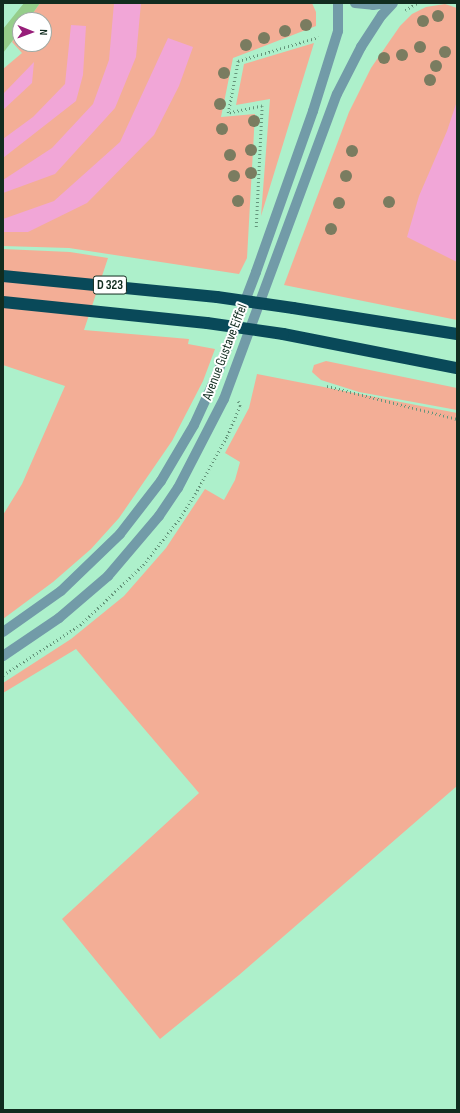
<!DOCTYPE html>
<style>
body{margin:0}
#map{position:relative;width:460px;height:1113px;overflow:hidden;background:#adf0cb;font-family:"Sofia Sans Condensed",sans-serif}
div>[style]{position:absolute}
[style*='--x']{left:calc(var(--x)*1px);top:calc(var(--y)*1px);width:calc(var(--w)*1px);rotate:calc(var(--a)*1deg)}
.green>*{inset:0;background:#f3ae96}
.water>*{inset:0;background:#f1a6d7}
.building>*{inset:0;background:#96ce8b}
.path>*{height:2.5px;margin-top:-1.25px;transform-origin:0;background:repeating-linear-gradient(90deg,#65957b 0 1px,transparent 0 4px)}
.minor>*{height:10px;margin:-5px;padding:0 5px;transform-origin:5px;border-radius:5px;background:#729ba8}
.highway>*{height:12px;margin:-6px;padding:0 6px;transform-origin:6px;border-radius:6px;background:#094959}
.highway-bridge>*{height:12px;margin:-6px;padding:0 6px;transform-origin:6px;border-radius:6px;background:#094959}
.trees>*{width:12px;height:12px;margin:-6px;border-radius:50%;background:#7a7c60}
span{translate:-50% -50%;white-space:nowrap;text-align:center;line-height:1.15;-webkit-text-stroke:4px #fff;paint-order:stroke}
.shield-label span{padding:1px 3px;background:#fff;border:1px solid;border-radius:3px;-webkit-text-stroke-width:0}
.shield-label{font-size:13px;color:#112c1f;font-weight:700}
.street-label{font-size:14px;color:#112c1f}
.frame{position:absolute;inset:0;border:4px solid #112c1f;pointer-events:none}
.north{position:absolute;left:12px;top:12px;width:40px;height:40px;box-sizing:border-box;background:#fff;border:1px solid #a0aba5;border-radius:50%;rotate:91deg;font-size:11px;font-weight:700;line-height:16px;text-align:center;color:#112c1f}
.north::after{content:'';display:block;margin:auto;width:14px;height:18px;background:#971e79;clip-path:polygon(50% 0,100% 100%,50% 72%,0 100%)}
</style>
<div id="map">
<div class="green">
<i style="clip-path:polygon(40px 3px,312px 3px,316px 12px,316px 26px,233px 58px,221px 117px,255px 114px,247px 258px,239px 274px,69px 248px,3px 246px,3px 69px,22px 53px,12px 42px,20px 31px,20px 44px,44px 44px,44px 20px,28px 20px)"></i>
<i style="clip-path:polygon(445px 4px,457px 8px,457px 320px,284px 285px,349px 112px,371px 68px,400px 26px,412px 14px,426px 7px)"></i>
<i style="clip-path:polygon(314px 43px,261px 216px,270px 99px,236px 105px,244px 64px)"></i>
<i style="clip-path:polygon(3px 249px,70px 252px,108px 258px,84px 330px,189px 339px,188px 344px,215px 349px,203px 381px,172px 441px,119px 518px,91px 549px,53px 582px,3px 619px,3px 515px,22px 484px,65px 386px,3px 365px)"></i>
<i style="clip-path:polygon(326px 361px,457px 388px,457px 410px,359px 392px,321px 380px,312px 372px,314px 365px)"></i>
<i style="clip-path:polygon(257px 374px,457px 413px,457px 786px,239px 975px,160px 1039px,62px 919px,199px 793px,76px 649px,3px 693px,3px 683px,71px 639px,124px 596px,166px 548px,205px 489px,224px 500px,235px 480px,240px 462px,225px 453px,249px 408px)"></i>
</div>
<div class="water">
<i style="clip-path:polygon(114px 3px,141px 3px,136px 57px,115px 108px,55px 174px,3px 193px,3px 180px,52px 148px,93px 104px,109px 60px)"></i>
<i style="clip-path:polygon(71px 25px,86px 26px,83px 75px,76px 101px,3px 158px,3px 139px,33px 117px,65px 84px)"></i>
<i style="clip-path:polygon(168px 38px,193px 47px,179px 86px,154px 135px,87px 203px,28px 232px,3px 232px,3px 219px,54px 201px,120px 142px)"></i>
<i style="clip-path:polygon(34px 62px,32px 83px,3px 110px,3px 94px)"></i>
<i style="clip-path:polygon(457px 101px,457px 262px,407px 237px,419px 196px,447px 131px)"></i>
</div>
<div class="building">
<i style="clip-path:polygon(24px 3px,40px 3px,28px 20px,20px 20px,20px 31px,3px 53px,3px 29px)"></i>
</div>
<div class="path">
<i style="--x:405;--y:10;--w:14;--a:-30"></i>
<i style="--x:256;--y:227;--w:121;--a:-87.2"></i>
<i style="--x:262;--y:106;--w:35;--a:168"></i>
<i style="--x:228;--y:113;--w:53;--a:-79.1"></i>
<i style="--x:238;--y:61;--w:84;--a:-16.5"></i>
<i style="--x:327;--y:386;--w:134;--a:14.2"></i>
<i style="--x:3;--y:675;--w:92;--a:-33"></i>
<i style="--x:80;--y:625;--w:87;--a:-43.6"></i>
<i style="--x:143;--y:565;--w:60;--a:-51.8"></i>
<i style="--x:180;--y:518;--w:28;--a:-58"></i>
<i style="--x:195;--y:494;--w:66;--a:-61.1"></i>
<i style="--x:227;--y:436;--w:33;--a:-67"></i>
<i style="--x:240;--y:406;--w:5;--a:-112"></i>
</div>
<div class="minor">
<i style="--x:355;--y:3;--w:18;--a:6"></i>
<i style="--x:373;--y:5;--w:14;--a:-8"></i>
<i style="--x:3;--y:632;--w:71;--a:-35.3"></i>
<i style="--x:61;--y:591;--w:82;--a:-44"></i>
<i style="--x:120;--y:534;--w:67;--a:-52.3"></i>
<i style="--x:161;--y:481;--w:65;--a:-59.5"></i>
<i style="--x:194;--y:425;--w:53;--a:-65.4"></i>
<i style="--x:216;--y:377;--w:112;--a:-69.1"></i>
<i style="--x:256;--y:272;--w:171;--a:-70.5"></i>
<i style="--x:313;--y:111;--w:84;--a:-72.6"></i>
<i style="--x:338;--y:31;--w:28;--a:-90"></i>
<i style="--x:3;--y:656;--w:68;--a:-34.2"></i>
<i style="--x:59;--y:618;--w:65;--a:-40.6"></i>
<i style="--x:108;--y:576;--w:79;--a:-49.6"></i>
<i style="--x:159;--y:516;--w:34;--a:-56"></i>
<i style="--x:178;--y:488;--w:100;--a:-62.7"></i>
<i style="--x:224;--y:399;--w:325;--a:-69.7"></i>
<i style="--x:337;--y:94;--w:53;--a:-62.9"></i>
<i style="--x:361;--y:47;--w:38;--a:-57"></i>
<i style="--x:382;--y:15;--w:16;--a:-47"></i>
</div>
<div class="highway">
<i style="--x:3;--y:276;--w:215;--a:5.6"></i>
<i style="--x:3;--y:302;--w:205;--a:5.9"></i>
<i style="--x:293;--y:308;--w:166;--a:9"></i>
<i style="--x:283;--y:334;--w:177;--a:11.1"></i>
</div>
<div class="highway-bridge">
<i style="--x:217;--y:297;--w:77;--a:8.2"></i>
<i style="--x:207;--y:323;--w:77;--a:8.2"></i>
</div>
<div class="trees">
<i style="left:438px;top:16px"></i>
<i style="left:423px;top:21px"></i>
<i style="left:306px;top:25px"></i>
<i style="left:285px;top:31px"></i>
<i style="left:264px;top:38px"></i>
<i style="left:246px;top:45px"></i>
<i style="left:420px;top:47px"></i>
<i style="left:445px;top:52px"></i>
<i style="left:402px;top:55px"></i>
<i style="left:384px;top:58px"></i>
<i style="left:436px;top:66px"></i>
<i style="left:224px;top:73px"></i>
<i style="left:430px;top:80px"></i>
<i style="left:220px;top:104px"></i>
<i style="left:254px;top:121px"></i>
<i style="left:222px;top:129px"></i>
<i style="left:251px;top:150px"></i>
<i style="left:352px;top:151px"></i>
<i style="left:230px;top:155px"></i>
<i style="left:251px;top:173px"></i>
<i style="left:234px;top:176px"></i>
<i style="left:346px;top:176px"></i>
<i style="left:238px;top:201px"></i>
<i style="left:389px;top:202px"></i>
<i style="left:339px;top:203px"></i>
<i style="left:331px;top:229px"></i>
</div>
<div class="shield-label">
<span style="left:110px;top:285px">D 323</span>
</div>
<div class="street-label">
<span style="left:225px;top:352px;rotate:-69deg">Avenue Gustave Eiffel</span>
</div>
<div class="frame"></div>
<div class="north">N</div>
</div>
